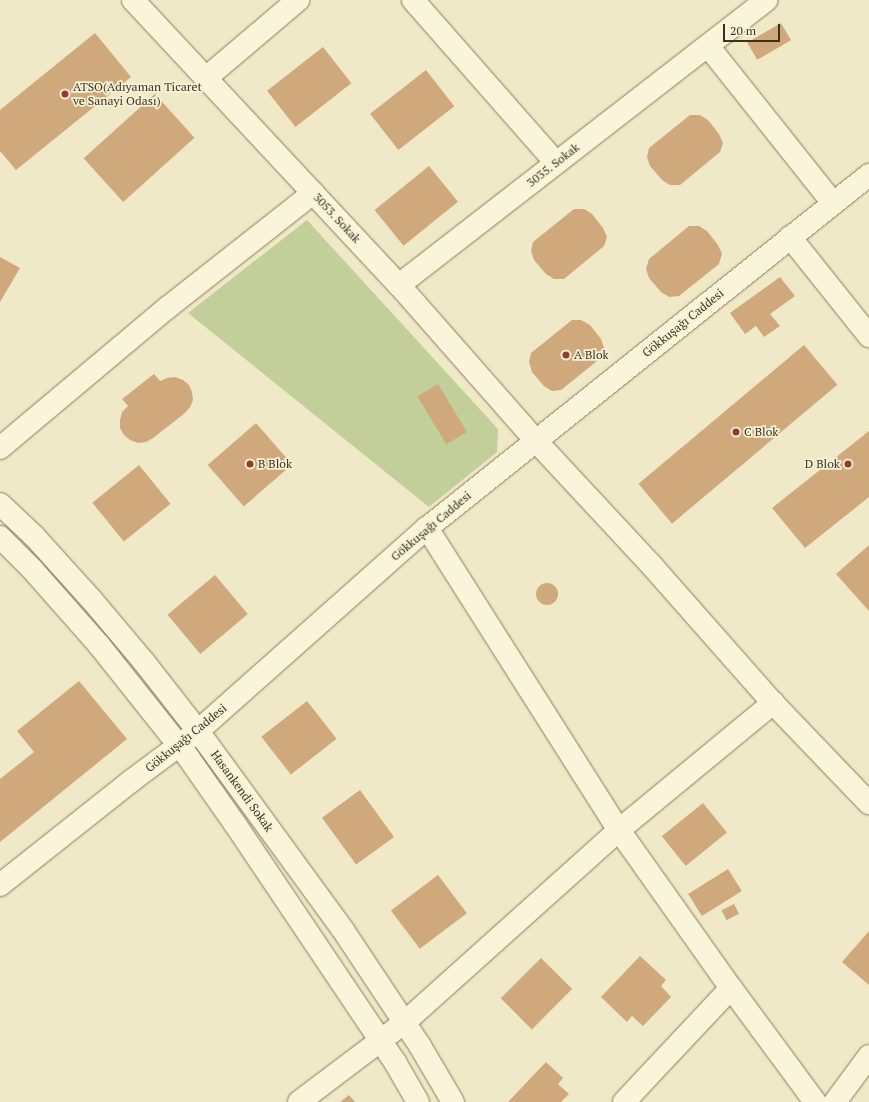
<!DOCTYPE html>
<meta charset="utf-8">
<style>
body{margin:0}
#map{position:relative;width:869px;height:1102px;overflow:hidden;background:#f0e9c7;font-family:"PT Serif",serif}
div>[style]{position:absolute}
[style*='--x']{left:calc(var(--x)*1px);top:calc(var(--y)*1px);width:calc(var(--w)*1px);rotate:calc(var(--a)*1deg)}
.green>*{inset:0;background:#c2cf9a}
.building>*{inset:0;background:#cfa87b;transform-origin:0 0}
.round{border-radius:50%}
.roads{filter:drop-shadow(0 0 1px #8d7b5b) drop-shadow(0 0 1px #8d7b5b)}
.street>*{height:22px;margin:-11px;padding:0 11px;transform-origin:11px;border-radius:11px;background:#faf4db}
.secondary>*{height:22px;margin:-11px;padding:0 11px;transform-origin:11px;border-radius:11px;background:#faf4db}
.dots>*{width:11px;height:11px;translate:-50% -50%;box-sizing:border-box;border:2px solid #f7f2d7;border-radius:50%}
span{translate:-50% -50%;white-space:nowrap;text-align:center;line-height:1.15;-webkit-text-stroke:3.5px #f7f2d7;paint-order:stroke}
.poi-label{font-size:12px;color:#3c311f}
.left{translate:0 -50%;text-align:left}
.right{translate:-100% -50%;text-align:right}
.street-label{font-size:12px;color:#3c311f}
.scale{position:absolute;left:723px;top:24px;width:57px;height:18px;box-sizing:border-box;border:2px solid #3c311f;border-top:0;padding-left:5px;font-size:12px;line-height:14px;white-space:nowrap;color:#3c311f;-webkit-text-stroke:3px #f7f2d7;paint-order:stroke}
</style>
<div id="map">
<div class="green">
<i style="clip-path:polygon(307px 220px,498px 429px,497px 452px,429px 507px,188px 313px)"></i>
</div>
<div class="building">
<i style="left:781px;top:23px;width:20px;height:39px;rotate:60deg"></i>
<i style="clip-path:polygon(95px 33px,131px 77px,16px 170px,0 151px,0 110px)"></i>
<i style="left:323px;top:47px;width:46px;height:71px;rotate:52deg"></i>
<i style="left:426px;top:70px;width:46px;height:71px;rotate:52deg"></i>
<i style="left:155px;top:94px;width:59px;height:96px;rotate:48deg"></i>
<i style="clip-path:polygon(690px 115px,700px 115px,708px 120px,719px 134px,723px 143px,720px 152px,680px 185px,670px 185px,662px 180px,650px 166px,647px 157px,649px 148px)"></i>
<i style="left:429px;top:166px;width:46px;height:70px;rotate:51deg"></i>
<i style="clip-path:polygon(574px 209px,584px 209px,592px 214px,603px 228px,607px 237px,604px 246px,564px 279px,554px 279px,546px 274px,534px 260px,531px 251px,533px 242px)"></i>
<i style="clip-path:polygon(689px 226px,699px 226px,707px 231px,718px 245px,722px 254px,719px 264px,679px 296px,669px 297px,661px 292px,649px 278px,646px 269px,649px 259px)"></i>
<i style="clip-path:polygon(0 257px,20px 268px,0 302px)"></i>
<i style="clip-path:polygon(780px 277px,795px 296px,770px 314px,780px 326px,764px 337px,756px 326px,745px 334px,730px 313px)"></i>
<i style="clip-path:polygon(572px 320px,581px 320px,590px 325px,601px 339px,604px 348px,602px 357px,561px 390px,552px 391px,544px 386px,532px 372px,529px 362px,531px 353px)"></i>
<i style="left:804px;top:345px;width:52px;height:216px;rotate:50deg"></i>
<i style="clip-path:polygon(154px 374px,160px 381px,167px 378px,175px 377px,183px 380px,189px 385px,192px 392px,193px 400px,190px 407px,185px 413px,153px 438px,146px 442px,138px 443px,130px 440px,124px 435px,120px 428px,120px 420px,122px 412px,128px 406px,122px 399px)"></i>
<i style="left:438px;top:384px;width:56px;height:24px;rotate:59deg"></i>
<i style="left:256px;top:423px;width:55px;height:64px;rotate:49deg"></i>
<i style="clip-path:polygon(869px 431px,869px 497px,805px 548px,772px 508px)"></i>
<i style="left:139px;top:465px;width:50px;height:60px;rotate:51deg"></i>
<i style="clip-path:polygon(869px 545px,869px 611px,836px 574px)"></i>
<i style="left:215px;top:575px;width:51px;height:62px;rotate:50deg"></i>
<i class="round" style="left:536px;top:583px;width:22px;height:22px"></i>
<i style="clip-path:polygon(79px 681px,127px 739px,0 842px,0 779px,34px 752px,17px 731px)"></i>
<i style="left:307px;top:701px;width:48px;height:58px;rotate:52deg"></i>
<i style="left:360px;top:790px;width:58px;height:47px;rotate:54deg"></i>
<i style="left:703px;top:803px;width:38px;height:53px;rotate:51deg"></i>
<i style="left:728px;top:869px;width:26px;height:47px;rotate:58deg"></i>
<i style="left:438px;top:875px;width:48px;height:59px;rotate:53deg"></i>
<i style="left:734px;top:904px;width:11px;height:14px;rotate:63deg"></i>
<i style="clip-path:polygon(869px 931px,869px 985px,842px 962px)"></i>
<i style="clip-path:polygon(640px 956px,666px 980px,661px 986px,671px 997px,643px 1026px,632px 1016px,627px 1022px,601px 997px)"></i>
<i style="left:541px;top:958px;width:44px;height:57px;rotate:45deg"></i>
<i style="clip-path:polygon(546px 1062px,563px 1078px,558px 1084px,569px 1094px,561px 1102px,508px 1102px)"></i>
<i style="clip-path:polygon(349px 1095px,355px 1102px,340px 1102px)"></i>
</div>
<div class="roads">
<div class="street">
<i style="--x:133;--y:0;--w:390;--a:47"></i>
<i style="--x:399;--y:285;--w:208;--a:48.7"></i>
<i style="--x:536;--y:441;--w:172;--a:47.1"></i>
<i style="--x:653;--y:567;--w:181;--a:48.6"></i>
<i style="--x:773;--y:703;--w:139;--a:46.2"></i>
<i style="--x:413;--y:0;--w:217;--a:48.7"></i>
<i style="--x:708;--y:46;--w:201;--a:51.5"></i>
<i style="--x:206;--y:78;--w:121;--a:-40.3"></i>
<i style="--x:790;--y:237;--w:127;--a:51.4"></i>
<i style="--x:399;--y:285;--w:465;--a:-37.8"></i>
<i style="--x:0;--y:448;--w:218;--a:-40"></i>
<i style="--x:167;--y:308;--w:186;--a:-38.2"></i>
<i style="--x:427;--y:528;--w:358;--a:57.6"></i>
<i style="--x:619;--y:830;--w:194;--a:54.7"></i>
<i style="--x:731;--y:988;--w:142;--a:53.6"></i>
<i style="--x:0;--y:885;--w:167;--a:-38.4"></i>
<i style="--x:131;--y:781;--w:84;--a:-36.7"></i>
<i style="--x:198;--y:731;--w:306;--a:-41.6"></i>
<i style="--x:427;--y:528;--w:566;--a:-38.61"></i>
<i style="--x:299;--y:1102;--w:133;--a:-37"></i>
<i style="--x:405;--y:1022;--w:288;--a:-41.9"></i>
<i style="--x:619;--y:830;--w:200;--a:-39.5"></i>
<i style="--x:624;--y:1102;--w:156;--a:-46.8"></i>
</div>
<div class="secondary">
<i style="--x:0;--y:504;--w:47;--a:43.3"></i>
<i style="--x:34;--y:536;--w:85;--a:47.9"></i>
<i style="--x:91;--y:599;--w:82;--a:49.9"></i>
<i style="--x:144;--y:662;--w:88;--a:52"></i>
<i style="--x:198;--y:731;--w:246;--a:53.9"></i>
<i style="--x:343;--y:930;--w:139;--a:56.4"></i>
<i style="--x:420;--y:1046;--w:65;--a:59.5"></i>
<i style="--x:0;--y:537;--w:45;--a:45"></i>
<i style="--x:32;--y:569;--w:101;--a:48.6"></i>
<i style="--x:99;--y:645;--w:143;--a:51.5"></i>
<i style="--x:188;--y:757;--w:82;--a:55"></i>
<i style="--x:235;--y:824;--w:287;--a:56.1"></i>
<i style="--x:395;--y:1062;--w:46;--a:60.1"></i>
<i style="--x:835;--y:1102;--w:57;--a:-53.5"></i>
</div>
</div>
<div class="dots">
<i style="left:65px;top:94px;background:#9e3629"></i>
<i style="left:566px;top:355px;background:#9e3629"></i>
<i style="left:736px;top:432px;background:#9e3629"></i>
<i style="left:250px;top:464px;background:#9e3629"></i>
<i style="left:848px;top:464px;background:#9e3629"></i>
</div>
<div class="poi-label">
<span class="left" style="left:73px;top:94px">ATSO(Adıyaman Ticaret<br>ve Sanayi Odası)</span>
<span class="left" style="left:574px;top:355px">A Blok</span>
<span class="left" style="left:744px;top:432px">C Blok</span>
<span class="left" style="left:258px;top:464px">B Blok</span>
<span class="right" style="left:840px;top:464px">D Blok</span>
</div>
<div class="street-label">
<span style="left:553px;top:165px;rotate:-38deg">3035. Sokak</span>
<span style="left:337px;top:218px;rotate:47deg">3053. Sokak</span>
<span style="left:683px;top:323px;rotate:-39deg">Gökkuşağı Caddesi</span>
<span style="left:431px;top:526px;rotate:-40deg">Gökkuşağı Caddesi</span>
<span style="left:186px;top:738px;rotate:-39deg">Gökkuşağı Caddesi</span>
<span style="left:242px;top:791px;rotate:54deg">Hasankendi Sokak</span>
</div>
<div class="scale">20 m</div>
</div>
